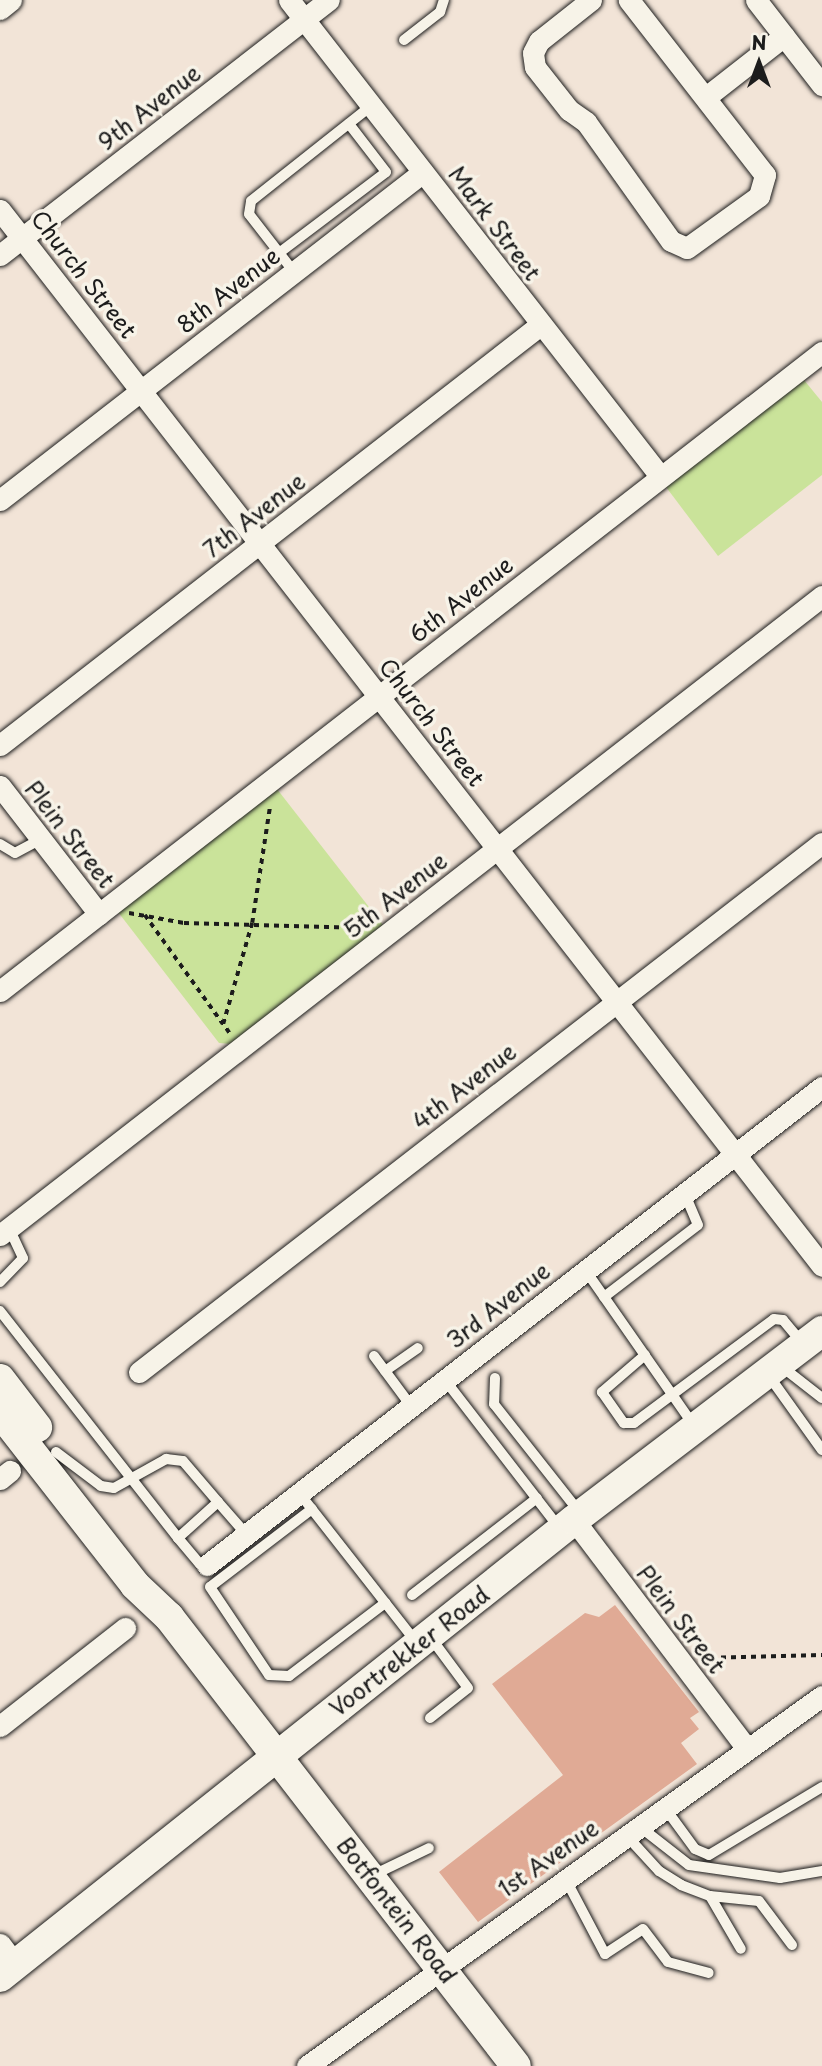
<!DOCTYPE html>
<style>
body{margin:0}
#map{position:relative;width:822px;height:2066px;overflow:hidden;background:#f2e4d7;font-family:"Playpen Sans",sans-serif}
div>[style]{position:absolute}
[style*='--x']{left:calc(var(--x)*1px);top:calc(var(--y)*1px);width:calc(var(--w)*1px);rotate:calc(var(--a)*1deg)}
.green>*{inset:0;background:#cae39a}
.building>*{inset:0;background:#e0aa95}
.path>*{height:3.5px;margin-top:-1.75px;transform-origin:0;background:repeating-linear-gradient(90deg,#1c1c1c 0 5px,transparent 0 10px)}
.roads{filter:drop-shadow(0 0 2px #1c1c1c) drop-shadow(0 0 2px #1c1c1c)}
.service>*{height:10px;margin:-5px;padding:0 5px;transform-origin:5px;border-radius:5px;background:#f7f3e8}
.minor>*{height:21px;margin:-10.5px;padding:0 10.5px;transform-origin:10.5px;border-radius:10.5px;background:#f7f3e8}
.secondary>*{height:30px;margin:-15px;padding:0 15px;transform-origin:15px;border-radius:15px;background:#f7f3e8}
span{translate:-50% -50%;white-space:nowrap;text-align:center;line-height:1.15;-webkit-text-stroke:7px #f7f3e8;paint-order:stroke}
.street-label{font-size:23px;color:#1c1c1c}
.north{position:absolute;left:724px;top:28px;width:70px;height:70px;-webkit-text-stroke:5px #f7f3e8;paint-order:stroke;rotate:0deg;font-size:19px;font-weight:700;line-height:28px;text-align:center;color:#1c1c1c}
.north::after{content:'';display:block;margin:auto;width:24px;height:32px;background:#1c1c1c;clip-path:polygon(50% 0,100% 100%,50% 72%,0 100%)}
</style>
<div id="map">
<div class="green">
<i style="clip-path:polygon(804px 380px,822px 402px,822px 475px,718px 556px,666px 487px)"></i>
<i style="clip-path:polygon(277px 789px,383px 925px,231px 1044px,219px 1043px,118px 912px)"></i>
</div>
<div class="building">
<i style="clip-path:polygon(615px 1605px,699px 1712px,690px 1718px,699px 1729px,681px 1743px,697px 1764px,478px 1922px,439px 1872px,563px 1775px,492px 1684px,585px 1613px,599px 1617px)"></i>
</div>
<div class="path">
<i style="--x:129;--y:913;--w:56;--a:10.3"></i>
<i style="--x:184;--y:923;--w:181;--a:1.6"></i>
<i style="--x:145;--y:915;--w:134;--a:54.4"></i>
<i style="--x:229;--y:1033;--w:11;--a:-124"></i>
<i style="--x:223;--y:1024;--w:105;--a:-74"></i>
<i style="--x:252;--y:923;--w:118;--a:-81.3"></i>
<i style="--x:701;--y:1658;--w:121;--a:-1.4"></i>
</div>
<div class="roads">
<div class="service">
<i style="--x:404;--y:40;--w:46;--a:-37.9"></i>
<i style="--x:440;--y:12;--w:13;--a:-72"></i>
<i style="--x:279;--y:253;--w:134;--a:-37.1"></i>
<i style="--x:386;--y:172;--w:61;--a:-127.6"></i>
<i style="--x:294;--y:272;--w:73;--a:-127.8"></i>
<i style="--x:249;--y:214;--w:13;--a:-81"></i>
<i style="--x:251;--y:201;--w:153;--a:-38.4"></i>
<i style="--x:0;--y:844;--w:17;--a:31"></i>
<i style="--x:15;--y:853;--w:30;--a:-28"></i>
<i style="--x:586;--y:1271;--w:189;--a:55.1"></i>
<i style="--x:0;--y:1282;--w:33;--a:-46"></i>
<i style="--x:23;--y:1258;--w:33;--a:-115"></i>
<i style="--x:604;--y:1297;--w:118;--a:-37.5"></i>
<i style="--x:698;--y:1225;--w:34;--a:-113"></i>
<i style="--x:0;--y:1311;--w:288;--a:51.9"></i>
<i style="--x:178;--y:1538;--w:34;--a:50"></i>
<i style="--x:200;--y:1564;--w:7;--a:8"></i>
<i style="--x:645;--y:1355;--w:57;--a:139.3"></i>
<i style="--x:602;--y:1392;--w:38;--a:55"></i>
<i style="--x:624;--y:1423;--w:10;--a:0"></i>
<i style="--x:634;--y:1423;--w:174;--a:-36.6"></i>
<i style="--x:774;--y:1319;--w:9;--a:6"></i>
<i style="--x:783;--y:1320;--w:30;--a:50"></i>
<i style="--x:374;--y:1356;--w:62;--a:53.5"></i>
<i style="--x:781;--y:1366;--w:52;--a:38"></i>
<i style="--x:385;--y:1371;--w:40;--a:-34.9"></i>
<i style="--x:769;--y:1376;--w:91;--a:54.4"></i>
<i style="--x:495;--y:1378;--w:26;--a:92"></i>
<i style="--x:494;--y:1404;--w:139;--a:51.7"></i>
<i style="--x:445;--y:1380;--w:190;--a:52.3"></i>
<i style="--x:56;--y:1452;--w:56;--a:37.1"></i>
<i style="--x:101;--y:1486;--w:13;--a:9"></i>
<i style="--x:114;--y:1488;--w:60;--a:-29.1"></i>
<i style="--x:166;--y:1459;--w:17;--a:7"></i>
<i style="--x:183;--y:1461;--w:54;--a:49.5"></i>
<i style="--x:218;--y:1502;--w:54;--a:138"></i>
<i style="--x:218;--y:1502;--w:43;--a:48.8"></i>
<i style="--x:307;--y:1503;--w:177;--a:51.9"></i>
<i style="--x:312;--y:1509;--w:128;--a:142.6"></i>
<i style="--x:210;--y:1587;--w:106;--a:56.2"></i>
<i style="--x:269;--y:1675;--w:20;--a:3"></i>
<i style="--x:289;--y:1676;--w:121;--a:-37.2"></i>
<i style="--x:412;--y:1595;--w:158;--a:-37.8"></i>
<i style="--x:430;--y:1718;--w:48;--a:-38.3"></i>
<i style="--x:468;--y:1688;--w:62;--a:-126.5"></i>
<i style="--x:665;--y:1808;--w:51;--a:53.8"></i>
<i style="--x:695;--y:1849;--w:15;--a:23"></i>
<i style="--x:709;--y:1855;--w:132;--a:-31"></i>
<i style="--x:639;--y:1826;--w:63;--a:38"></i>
<i style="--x:689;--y:1865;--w:92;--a:8.1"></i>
<i style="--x:780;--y:1878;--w:43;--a:-9.5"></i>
<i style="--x:626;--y:1835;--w:49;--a:47.5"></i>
<i style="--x:659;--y:1871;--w:26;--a:32"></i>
<i style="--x:681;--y:1885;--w:31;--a:21"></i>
<i style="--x:710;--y:1896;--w:49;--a:5.8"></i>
<i style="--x:759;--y:1901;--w:55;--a:53.1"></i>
<i style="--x:373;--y:1875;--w:62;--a:-25.7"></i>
<i style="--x:565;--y:1878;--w:86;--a:62.2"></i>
<i style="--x:605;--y:1954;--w:45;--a:-33.3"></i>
<i style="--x:643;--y:1929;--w:41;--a:52.9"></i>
<i style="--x:668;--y:1962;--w:42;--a:15"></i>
<i style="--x:710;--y:1896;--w:61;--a:59.7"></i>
</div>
<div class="minor">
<i style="--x:289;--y:0;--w:604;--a:52.07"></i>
<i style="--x:591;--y:0;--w:66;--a:141.7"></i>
<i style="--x:539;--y:41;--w:13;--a:117"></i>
<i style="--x:533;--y:53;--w:14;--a:82"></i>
<i style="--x:535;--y:67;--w:55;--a:51.7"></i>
<i style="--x:569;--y:110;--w:21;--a:35"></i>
<i style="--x:586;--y:122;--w:146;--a:54.5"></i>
<i style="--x:671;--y:241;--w:17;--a:24"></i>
<i style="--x:687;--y:248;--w:89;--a:-35.8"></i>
<i style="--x:759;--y:196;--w:22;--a:-74"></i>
<i style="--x:765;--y:175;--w:222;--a:-127.9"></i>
<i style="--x:756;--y:0;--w:108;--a:52.2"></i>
<i style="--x:0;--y:9;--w:14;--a:-39"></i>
<i style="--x:706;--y:97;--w:99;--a:-38"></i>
<i style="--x:0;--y:210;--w:1338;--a:52.1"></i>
<i style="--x:0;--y:255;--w:416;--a:-37.8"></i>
<i style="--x:0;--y:500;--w:535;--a:-37.79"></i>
<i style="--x:0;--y:745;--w:684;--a:-37.87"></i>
<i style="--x:0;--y:786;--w:162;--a:52.3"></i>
<i style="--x:0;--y:991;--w:1041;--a:-37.86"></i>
<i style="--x:0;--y:1235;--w:1041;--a:-37.86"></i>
<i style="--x:139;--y:1372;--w:864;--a:-37.76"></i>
<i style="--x:0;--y:1479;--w:13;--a:-39"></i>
<i style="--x:574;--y:1520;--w:287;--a:52.9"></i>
<i style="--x:207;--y:1565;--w:779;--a:-37.86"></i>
<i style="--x:0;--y:1726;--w:159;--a:-38.1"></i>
<i style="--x:0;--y:1944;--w:26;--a:53"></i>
<i style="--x:307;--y:2066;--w:634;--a:-35.7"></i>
</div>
<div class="secondary">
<i style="--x:0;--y:1379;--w:61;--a:52.4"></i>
<i style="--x:0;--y:1412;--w:219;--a:52"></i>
<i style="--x:135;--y:1585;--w:47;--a:43.3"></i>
<i style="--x:169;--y:1617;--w:567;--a:52.3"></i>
<i style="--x:0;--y:1977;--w:734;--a:-38.53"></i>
<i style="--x:574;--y:1520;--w:312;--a:-37.3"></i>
</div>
</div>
<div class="street-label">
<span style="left:149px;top:107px;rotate:-38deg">9th Avenue</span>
<span style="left:495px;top:223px;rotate:53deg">Mark Street</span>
<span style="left:84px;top:274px;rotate:52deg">Church Street</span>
<span style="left:228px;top:290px;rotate:-38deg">8th Avenue</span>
<span style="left:254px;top:515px;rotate:-38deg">7th Avenue</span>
<span style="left:461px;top:599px;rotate:-38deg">6th Avenue</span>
<span style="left:432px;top:722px;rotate:52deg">Church Street</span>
<span style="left:70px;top:834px;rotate:52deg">Plein Street</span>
<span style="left:395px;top:895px;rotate:-38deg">5th Avenue</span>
<span style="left:464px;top:1086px;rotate:-38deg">4th Avenue</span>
<span style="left:498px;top:1305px;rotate:-38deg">3rd Avenue</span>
<span style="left:681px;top:1619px;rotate:53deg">Plein Street</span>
<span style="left:409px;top:1651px;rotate:-38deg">Voortrekker Road</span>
<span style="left:548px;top:1858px;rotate:-35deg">1st Avenue</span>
<span style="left:397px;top:1910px;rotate:52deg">Botfontein Road</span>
</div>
<div class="north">N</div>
</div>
